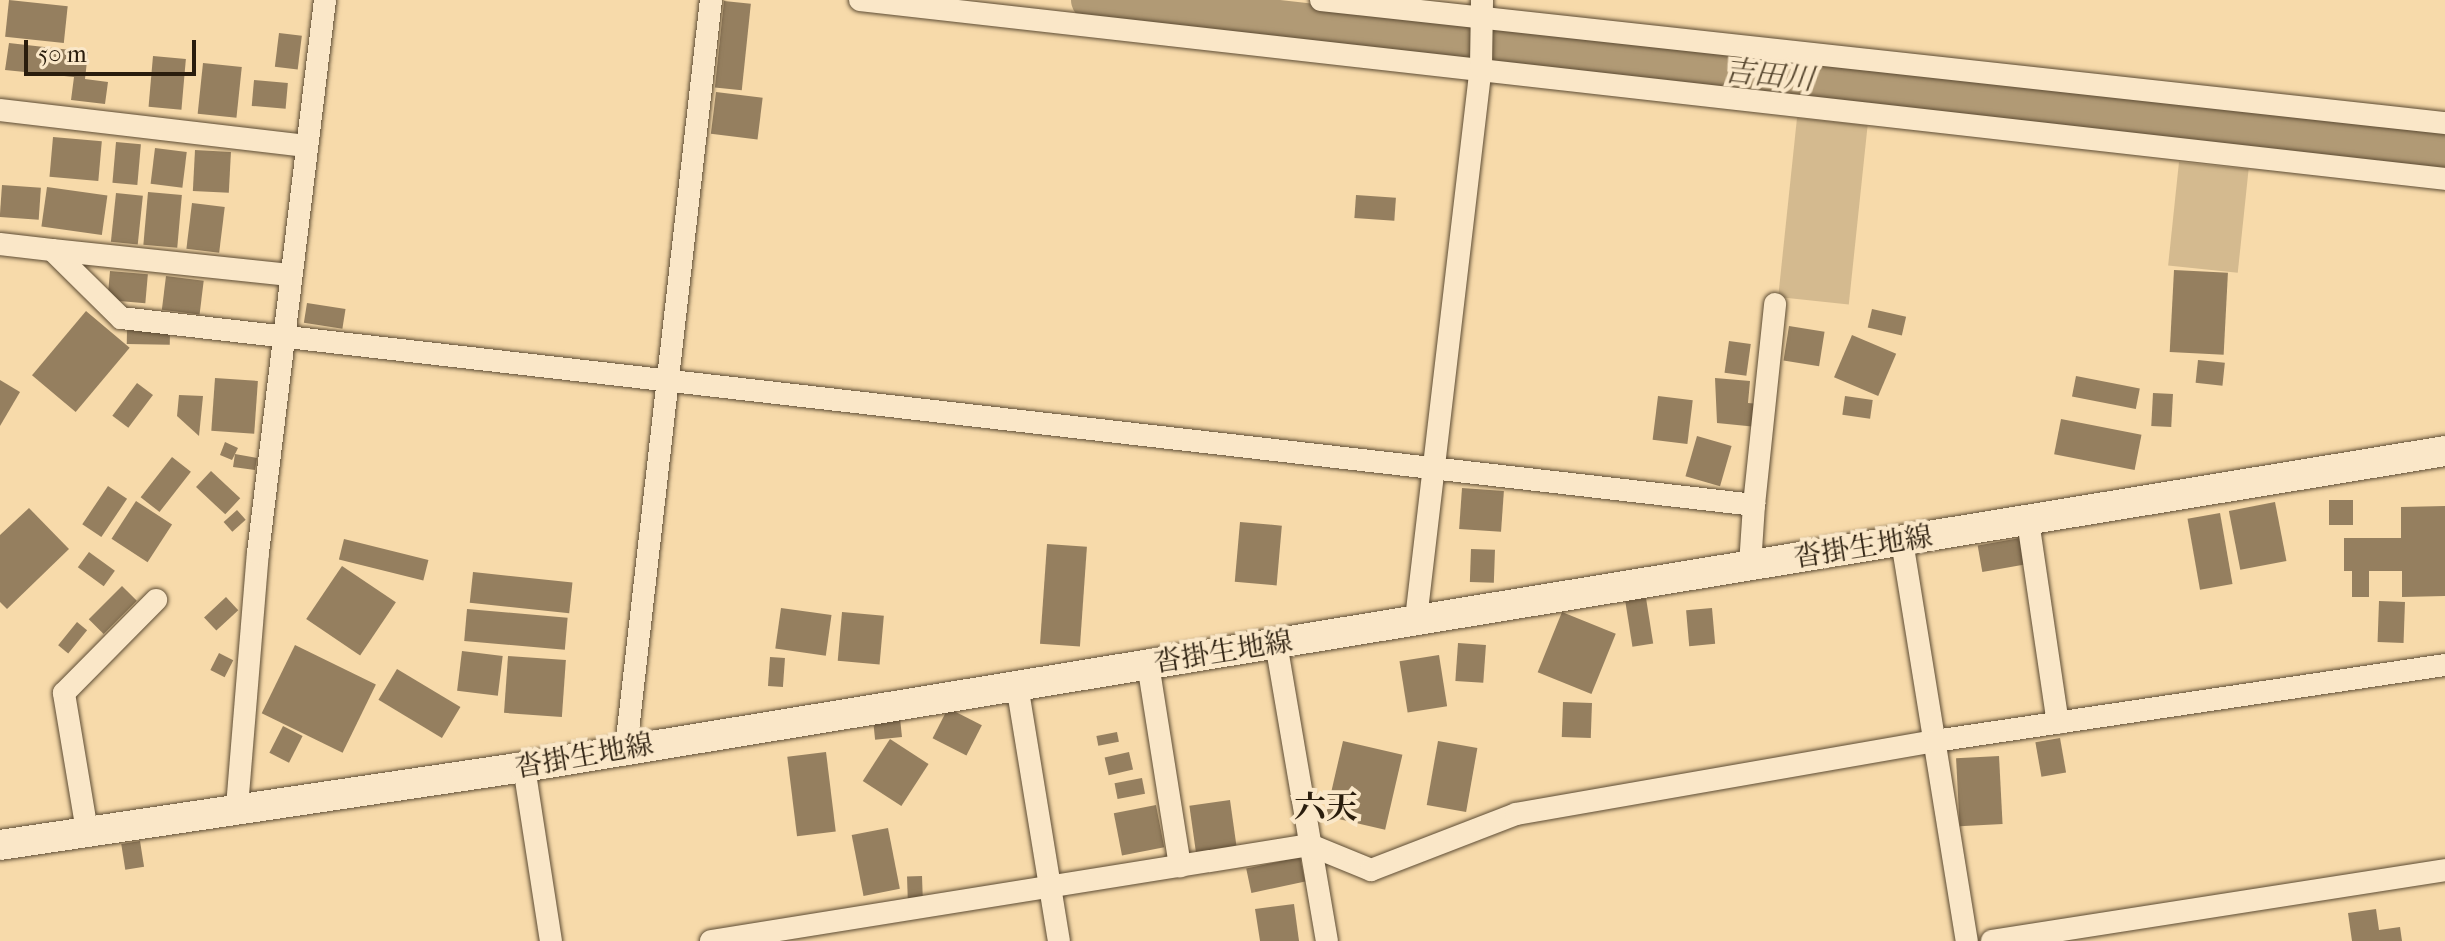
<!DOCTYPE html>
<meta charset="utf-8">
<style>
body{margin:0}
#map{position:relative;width:2445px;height:941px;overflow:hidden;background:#f7daaa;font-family:"IM FELL French Canon","Noto Serif JP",serif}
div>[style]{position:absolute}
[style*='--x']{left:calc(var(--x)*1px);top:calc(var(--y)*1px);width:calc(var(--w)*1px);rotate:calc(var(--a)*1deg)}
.green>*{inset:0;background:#d4ba8f;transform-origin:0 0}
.river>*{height:42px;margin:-21px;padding:0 21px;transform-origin:21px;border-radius:21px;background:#b19a75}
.building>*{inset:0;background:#957f5f;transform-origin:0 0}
.roads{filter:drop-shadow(0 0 2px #5d4c34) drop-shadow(0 0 2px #5d4c34)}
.street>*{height:22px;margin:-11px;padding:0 11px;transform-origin:11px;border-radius:11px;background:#fae7c8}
.secondary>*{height:30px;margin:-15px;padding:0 15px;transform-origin:15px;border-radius:15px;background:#fae7c8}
span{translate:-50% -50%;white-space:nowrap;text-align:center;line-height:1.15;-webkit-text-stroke:8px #fae7c8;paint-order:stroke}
.street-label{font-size:28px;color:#2a1d0d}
.water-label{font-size:30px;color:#594931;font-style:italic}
.quarter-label{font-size:32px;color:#2a1d0d;font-weight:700}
.scale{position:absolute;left:24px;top:40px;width:172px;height:36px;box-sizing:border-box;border:4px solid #2a1d0d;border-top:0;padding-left:10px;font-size:24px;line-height:28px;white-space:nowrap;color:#2a1d0d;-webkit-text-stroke:6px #fae7c8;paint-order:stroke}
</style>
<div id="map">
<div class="green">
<i style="left:1797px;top:118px;width:71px;height:180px;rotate:6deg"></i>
<i style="left:2179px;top:162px;width:70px;height:104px;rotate:6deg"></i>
</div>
<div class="river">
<i style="--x:1092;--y:0;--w:1362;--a:6.41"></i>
</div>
<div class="building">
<i style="left:9px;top:0;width:59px;height:37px;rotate:6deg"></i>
<i style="left:724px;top:1px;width:27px;height:87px;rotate:6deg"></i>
<i style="left:279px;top:33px;width:23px;height:34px;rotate:7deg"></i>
<i style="clip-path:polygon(9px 43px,88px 52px,85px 79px,108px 82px,105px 104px,71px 100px,74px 77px,5px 70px)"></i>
<i style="left:153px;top:56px;width:33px;height:51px;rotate:5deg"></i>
<i style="left:203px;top:63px;width:39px;height:51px;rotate:6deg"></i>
<i style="left:254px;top:80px;width:34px;height:26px;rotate:5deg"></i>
<i style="left:716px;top:92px;width:47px;height:42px;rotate:7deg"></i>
<i style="left:53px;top:137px;width:49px;height:40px;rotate:5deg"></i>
<i style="left:116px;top:142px;width:25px;height:41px;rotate:5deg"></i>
<i style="left:155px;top:148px;width:32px;height:36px;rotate:7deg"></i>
<i style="left:195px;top:150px;width:36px;height:41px;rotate:3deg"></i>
<i style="left:2px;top:185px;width:39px;height:32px;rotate:4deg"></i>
<i style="left:47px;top:187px;width:61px;height:40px;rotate:8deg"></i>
<i style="left:148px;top:192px;width:34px;height:53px;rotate:5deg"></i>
<i style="left:116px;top:193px;width:27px;height:49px;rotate:6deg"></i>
<i style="left:1356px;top:195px;width:40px;height:23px;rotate:4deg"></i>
<i style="left:192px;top:203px;width:33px;height:46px;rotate:7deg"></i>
<i style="left:2174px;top:270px;width:54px;height:82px;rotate:3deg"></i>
<i style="left:110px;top:271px;width:38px;height:29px;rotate:5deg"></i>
<i style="left:166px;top:276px;width:38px;height:34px;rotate:7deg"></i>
<i style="left:307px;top:303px;width:39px;height:20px;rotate:9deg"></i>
<i style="left:1872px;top:309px;width:35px;height:19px;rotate:13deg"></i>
<i style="left:86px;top:311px;width:57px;height:84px;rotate:40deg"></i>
<i style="left:1789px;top:326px;width:36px;height:35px;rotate:9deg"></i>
<i style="left:127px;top:330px;width:43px;height:14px;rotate:1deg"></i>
<i style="left:1852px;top:335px;width:48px;height:46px;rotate:23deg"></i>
<i style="left:1729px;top:341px;width:22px;height:32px;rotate:8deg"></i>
<i style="left:2198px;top:360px;width:27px;height:23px;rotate:6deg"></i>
<i style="left:2076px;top:376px;width:65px;height:21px;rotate:11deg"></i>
<i style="left:215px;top:378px;width:43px;height:53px;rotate:4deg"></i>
<i style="clip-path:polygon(1715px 378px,1750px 381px,1748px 403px,1759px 404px,1757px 427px,1717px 423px)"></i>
<i style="clip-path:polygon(0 380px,20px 392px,0 426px)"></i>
<i style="left:137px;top:383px;width:20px;height:41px;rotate:37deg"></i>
<i style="left:2153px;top:393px;width:20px;height:33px;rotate:3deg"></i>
<i style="clip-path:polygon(179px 395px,203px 396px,199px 436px,177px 416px)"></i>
<i style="left:1658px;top:396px;width:35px;height:44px;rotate:7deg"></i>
<i style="left:1845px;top:396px;width:28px;height:19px;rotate:8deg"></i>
<i style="left:2061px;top:419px;width:82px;height:36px;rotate:11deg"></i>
<i style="left:1697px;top:436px;width:36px;height:42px;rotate:16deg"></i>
<i style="clip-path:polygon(225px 442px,238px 448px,235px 454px,257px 458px,255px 470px,233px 467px,235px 454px,232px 460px,220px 455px)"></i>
<i style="left:172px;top:457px;width:24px;height:51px;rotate:38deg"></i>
<i style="left:211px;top:471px;width:40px;height:22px;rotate:43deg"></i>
<i style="left:108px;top:486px;width:23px;height:46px;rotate:34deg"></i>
<i style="left:1462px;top:488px;width:42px;height:41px;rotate:4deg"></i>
<i style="left:2329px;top:500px;width:24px;height:25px"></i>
<i style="left:136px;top:501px;width:43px;height:45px;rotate:33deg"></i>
<i style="left:2275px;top:502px;width:60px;height:47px;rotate:79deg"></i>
<i style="clip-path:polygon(2445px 506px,2445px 596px,2402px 597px,2402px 571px,2369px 571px,2369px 597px,2352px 597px,2352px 571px,2344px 571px,2344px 538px,2401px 538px,2401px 507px)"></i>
<i style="clip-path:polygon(29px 508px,69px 549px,7px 609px,0 602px,0 535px)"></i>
<i style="left:237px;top:510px;width:13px;height:18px;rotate:48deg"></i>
<i style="left:2220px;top:513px;width:72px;height:33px;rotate:80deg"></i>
<i style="left:1240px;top:522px;width:42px;height:60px;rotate:5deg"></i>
<i style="left:2020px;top:538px;width:27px;height:43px;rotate:80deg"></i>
<i style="left:344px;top:539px;width:87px;height:21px;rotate:14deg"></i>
<i style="left:1047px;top:544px;width:40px;height:100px;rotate:4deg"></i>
<i style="left:1471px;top:549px;width:24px;height:33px;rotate:2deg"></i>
<i style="left:89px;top:552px;width:32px;height:19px;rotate:36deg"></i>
<i style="left:342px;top:566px;width:65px;height:64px;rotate:34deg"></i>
<i style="left:473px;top:572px;width:100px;height:31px;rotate:6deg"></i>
<i style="left:122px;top:586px;width:21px;height:47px;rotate:45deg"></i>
<i style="left:226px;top:597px;width:18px;height:30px;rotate:47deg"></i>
<i style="left:1646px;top:598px;width:46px;height:21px;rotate:81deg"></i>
<i style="left:2379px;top:601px;width:26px;height:41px;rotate:2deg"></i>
<i style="left:781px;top:608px;width:51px;height:41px;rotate:8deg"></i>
<i style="left:1712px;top:608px;width:36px;height:26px;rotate:85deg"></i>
<i style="left:467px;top:609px;width:101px;height:32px;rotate:5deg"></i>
<i style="left:842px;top:612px;width:42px;height:49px;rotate:5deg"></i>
<i style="left:1562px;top:612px;width:58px;height:65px;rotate:22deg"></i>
<i style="left:77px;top:622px;width:13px;height:30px;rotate:39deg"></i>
<i style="left:1458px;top:643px;width:28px;height:38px;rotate:4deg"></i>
<i style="left:295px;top:645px;width:90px;height:76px;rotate:26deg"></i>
<i style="left:462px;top:651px;width:41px;height:40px;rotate:7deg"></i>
<i style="left:219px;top:653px;width:16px;height:19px;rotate:27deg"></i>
<i style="left:1439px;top:655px;width:52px;height:40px;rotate:81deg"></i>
<i style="left:508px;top:656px;width:58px;height:57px;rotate:4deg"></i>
<i style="left:770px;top:657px;width:15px;height:29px;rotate:4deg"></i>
<i style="left:397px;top:669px;width:74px;height:36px;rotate:31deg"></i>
<i style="left:1563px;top:702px;width:29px;height:35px;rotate:2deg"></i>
<i style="left:948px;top:708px;width:38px;height:34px;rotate:27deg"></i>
<i style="left:900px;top:718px;width:19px;height:27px;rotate:84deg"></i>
<i style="left:283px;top:726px;width:22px;height:30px;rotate:27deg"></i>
<i style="left:1117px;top:732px;width:10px;height:21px;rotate:79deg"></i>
<i style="left:2060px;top:738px;width:35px;height:25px;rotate:80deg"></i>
<i style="left:890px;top:739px;width:46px;height:50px;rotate:33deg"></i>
<i style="left:1343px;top:741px;width:61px;height:77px;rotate:13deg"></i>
<i style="left:1438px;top:741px;width:40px;height:65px;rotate:10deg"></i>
<i style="left:826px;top:752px;width:80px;height:39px;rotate:83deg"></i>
<i style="left:1129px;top:752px;width:18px;height:25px;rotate:77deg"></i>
<i style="left:1999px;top:756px;width:68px;height:43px;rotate:87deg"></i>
<i style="left:1142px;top:778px;width:16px;height:28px;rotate:79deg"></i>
<i style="left:1230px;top:800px;width:50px;height:41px;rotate:82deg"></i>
<i style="left:1156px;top:805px;width:43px;height:43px;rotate:79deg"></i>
<i style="left:888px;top:828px;width:62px;height:37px;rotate:79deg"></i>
<i style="left:140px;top:841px;width:26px;height:19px;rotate:81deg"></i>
<i style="left:1300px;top:857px;width:25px;height:55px;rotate:78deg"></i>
<i style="left:922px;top:876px;width:23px;height:15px;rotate:88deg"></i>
<i style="clip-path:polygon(1294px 904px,1299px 941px,1260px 941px,1255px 909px)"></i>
<i style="clip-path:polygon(2376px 909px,2379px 930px,2400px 927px,2402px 941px,2352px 941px,2348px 913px)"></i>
</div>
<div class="roads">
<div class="street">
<i style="--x:860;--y:0;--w:1595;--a:6.44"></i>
<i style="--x:1321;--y:0;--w:1131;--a:6.25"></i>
<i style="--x:0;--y:110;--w:308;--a:6.7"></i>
<i style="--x:0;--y:244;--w:52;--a:6.6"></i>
<i style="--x:52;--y:250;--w:97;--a:44.6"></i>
<i style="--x:121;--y:318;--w:1644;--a:6.53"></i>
<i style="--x:1754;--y:505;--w:61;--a:93.8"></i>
<i style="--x:52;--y:250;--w:239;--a:6"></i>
<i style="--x:1754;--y:505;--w:202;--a:-84"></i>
<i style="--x:2028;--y:521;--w:204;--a:81.6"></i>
<i style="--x:1902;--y:541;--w:405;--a:80.8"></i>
<i style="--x:1416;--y:619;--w:557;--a:-83.3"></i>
<i style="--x:1481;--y:66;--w:66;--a:-89.1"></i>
<i style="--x:1276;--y:643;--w:302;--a:80.3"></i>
<i style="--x:1148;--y:664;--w:205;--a:81"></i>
<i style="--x:1017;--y:685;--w:259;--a:80.7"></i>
<i style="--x:626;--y:748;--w:753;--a:-83.52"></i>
<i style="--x:524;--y:767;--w:176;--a:81.2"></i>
<i style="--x:237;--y:807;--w:255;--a:-85.3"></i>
<i style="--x:258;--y:553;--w:557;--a:-83.09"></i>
<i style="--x:87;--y:831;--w:140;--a:-99.5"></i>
<i style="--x:64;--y:693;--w:131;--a:-45.3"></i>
<i style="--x:711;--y:941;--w:607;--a:-9.11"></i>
<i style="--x:1310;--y:845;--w:66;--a:22.3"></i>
<i style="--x:1371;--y:870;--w:155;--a:-21.1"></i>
<i style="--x:1516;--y:814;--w:425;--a:-9.9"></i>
<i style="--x:1935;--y:741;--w:516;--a:-8.48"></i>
<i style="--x:1992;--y:941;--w:459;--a:-8.9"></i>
</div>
<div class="secondary">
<i style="--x:0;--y:845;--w:530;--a:-8.47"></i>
<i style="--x:524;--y:767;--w:1947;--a:-9.34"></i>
</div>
</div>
<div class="street-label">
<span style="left:1863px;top:547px;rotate:-9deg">沓掛生地線</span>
<span style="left:1223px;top:652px;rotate:-9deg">沓掛生地線</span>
<span style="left:584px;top:756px;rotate:-10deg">沓掛生地線</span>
</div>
<div class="water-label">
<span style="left:1769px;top:76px;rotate:6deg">吉田川</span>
</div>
<div class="quarter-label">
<span style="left:1326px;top:808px">六天</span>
</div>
<div class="scale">50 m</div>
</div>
